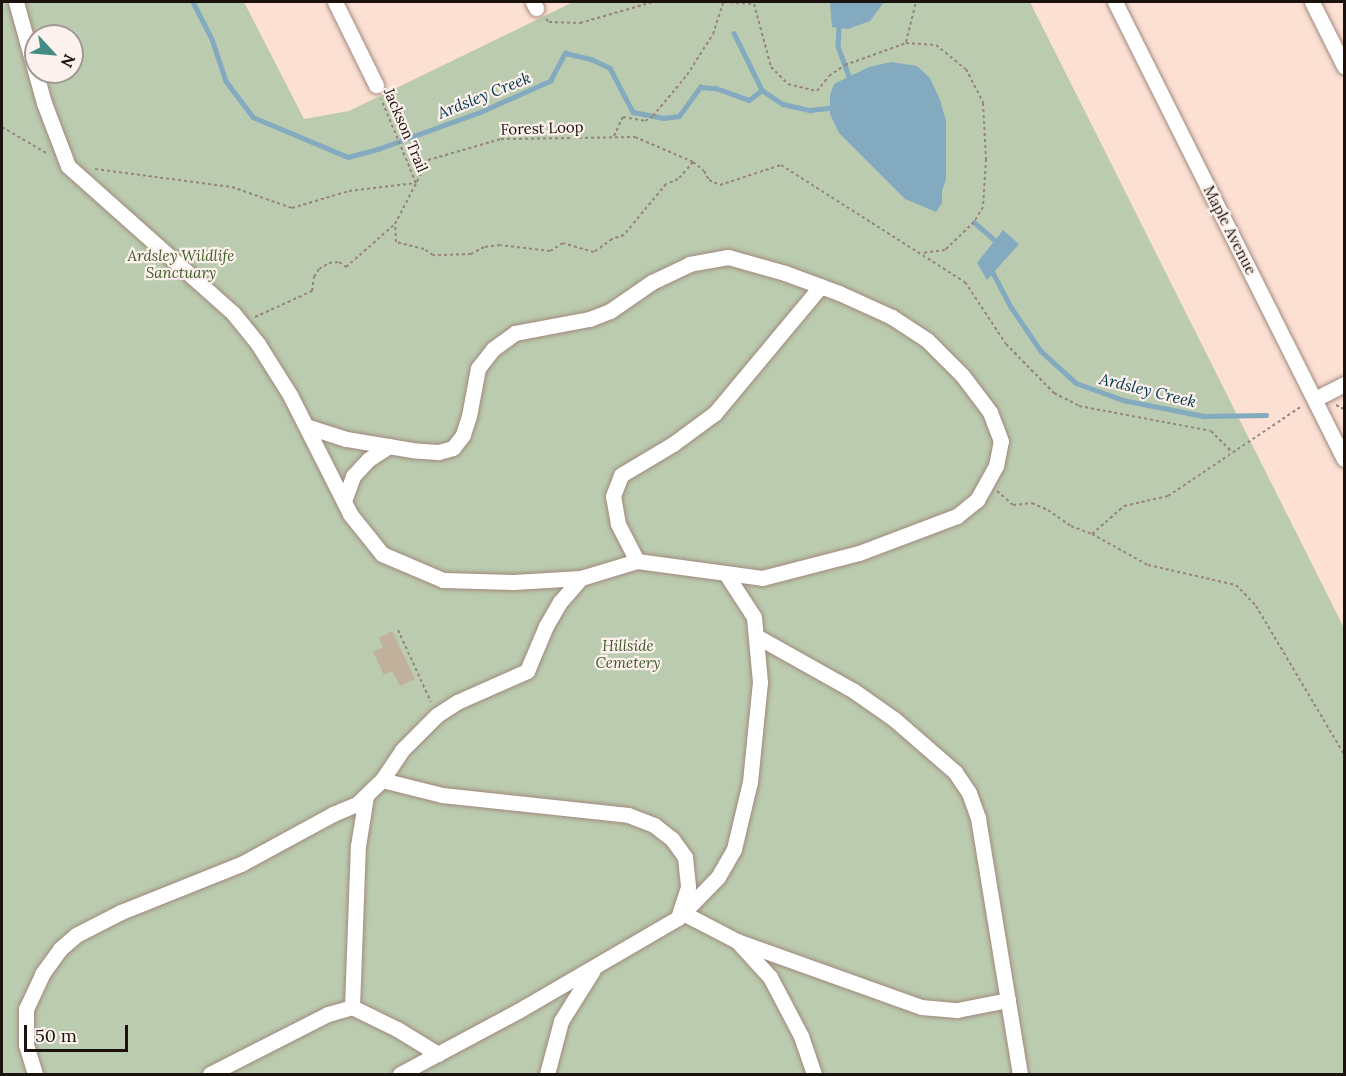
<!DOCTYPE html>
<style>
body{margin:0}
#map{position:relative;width:1346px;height:1076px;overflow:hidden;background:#fbe0d3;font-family:Lora,serif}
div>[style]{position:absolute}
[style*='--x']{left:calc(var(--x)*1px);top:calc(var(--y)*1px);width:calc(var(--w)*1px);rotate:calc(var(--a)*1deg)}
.green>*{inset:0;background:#bacbaf}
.water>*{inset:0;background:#84aabf}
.stream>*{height:4.5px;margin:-2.25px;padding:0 2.25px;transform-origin:2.25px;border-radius:2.25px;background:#84aabf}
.building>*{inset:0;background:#c1b09b}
.path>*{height:2px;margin-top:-1px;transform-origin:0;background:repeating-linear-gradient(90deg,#97847a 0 3px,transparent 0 6px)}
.roads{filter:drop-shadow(0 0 2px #a1887c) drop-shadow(0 0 2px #a1887c)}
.minor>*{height:15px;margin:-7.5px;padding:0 7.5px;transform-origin:7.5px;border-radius:7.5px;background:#fff}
span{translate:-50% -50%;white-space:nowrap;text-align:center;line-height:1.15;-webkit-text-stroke:4.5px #fcf1ec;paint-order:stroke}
.street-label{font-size:15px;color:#1b120d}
.park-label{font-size:15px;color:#3f5a29;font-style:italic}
.water-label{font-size:16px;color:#00374d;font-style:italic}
.frame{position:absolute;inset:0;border:3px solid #1b120d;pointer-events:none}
.north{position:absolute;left:24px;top:24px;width:60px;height:60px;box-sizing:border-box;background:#fcf1ec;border:2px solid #a29893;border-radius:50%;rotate:116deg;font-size:16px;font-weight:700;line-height:24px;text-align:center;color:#1b120d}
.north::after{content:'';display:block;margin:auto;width:21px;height:27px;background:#458c86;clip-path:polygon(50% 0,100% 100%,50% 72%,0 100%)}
.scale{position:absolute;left:24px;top:1025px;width:104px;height:27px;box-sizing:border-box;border:3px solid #1b120d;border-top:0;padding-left:8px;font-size:18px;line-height:21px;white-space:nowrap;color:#1b120d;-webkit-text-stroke:4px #fcf1ec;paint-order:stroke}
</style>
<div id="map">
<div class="green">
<i style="clip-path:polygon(evenodd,2px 2px,244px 2px,304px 119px,349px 111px,573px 2px,1030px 2px,1344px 628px,1344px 1074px,2px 1074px,2px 2px,36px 36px,72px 36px,72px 72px,36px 72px,36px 36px)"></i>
</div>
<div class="water">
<i style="clip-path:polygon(830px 2px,884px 2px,870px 21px,848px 29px,832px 27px)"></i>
<i style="clip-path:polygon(891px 62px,917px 66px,930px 78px,940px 100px,946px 121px,946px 179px,942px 191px,942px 203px,936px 212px,905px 199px,839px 133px,830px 114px,830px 95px,834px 84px,869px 67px)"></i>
<i style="clip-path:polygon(1003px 230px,1019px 244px,987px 280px,977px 263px)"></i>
</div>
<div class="stream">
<i style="--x:193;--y:2;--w:42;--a:62.8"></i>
<i style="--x:212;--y:39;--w:44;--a:71.6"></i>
<i style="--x:226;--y:81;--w:45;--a:53.1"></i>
<i style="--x:253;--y:117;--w:103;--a:22.8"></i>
<i style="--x:348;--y:157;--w:31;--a:-15"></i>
<i style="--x:378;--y:149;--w:109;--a:-19.9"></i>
<i style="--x:480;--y:112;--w:77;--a:-23.9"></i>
<i style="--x:550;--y:81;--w:32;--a:-62"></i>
<i style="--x:565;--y:53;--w:27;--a:13"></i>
<i style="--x:591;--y:59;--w:21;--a:25"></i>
<i style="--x:610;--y:68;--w:50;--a:62.4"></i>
<i style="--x:633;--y:112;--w:31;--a:11"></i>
<i style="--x:663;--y:118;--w:16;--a:-7"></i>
<i style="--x:679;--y:116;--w:36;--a:-54"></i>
<i style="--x:700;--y:87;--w:16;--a:4"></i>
<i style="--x:716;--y:88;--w:35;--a:20"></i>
<i style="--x:749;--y:100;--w:16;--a:-38"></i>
<i style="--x:762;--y:90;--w:25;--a:34"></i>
<i style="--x:783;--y:104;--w:28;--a:13"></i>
<i style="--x:810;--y:110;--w:20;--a:-6"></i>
<i style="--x:839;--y:28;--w:18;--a:93"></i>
<i style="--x:838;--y:46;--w:33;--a:70"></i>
<i style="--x:734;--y:33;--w:64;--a:63.8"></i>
<i style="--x:974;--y:222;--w:28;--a:41"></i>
<i style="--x:991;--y:269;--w:43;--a:62.2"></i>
<i style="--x:1011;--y:307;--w:53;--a:55.7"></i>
<i style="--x:1041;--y:351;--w:47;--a:42.4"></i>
<i style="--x:1076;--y:383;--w:50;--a:19.9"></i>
<i style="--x:1123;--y:400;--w:83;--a:11.2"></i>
<i style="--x:1204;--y:416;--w:62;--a:-0.9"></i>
</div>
<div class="building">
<i style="clip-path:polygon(392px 631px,415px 679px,400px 686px,392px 671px,384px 675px,373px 652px,383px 647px,379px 638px)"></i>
</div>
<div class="path">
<i style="--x:724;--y:2;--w:30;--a:4"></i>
<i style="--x:754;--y:4;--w:65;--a:74.9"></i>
<i style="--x:771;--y:67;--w:24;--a:45"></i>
<i style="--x:788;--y:84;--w:30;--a:14"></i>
<i style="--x:817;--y:91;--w:19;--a:-51"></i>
<i style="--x:829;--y:76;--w:19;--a:-35"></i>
<i style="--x:845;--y:65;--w:65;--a:-19.8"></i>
<i style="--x:906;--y:43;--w:30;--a:4"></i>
<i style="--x:936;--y:45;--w:38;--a:39"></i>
<i style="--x:966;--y:69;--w:38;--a:63"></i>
<i style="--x:983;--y:103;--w:56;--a:86.9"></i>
<i style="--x:986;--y:159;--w:48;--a:93.6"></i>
<i style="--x:983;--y:207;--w:17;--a:121"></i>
<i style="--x:974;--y:222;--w:40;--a:136"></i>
<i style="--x:945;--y:250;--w:24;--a:173"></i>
<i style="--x:546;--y:19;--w:4;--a:45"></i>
<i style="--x:549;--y:22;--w:31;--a:2"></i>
<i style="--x:580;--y:23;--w:76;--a:-16"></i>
<i style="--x:906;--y:42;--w:41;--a:-76"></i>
<i style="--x:2;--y:127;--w:53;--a:30.4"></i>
<i style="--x:614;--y:136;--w:21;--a:-65"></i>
<i style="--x:623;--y:117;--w:22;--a:10"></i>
<i style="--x:645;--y:121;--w:9;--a:-32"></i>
<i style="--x:653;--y:116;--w:53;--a:-50.3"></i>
<i style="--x:687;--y:75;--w:49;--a:-57.6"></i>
<i style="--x:713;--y:34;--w:33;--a:-72"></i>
<i style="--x:693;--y:162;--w:23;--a:131"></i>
<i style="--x:678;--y:179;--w:13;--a:157"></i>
<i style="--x:666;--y:184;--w:66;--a:129.5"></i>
<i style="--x:624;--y:235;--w:13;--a:162"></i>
<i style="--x:612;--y:239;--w:22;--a:144"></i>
<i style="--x:594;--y:252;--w:32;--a:-164"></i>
<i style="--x:563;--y:243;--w:15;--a:148"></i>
<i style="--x:550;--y:251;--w:50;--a:-173.2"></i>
<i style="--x:500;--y:245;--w:16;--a:173"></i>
<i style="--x:484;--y:247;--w:15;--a:152"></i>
<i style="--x:471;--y:254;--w:38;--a:178"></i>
<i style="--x:433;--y:255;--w:11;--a:-146"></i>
<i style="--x:424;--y:249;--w:29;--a:-166"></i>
<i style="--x:396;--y:242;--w:18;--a:-93"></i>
<i style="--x:395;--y:224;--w:72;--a:-62.7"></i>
<i style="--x:428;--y:160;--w:76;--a:-16"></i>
<i style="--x:501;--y:139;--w:134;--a:-0.9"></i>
<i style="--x:635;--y:137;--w:63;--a:23.3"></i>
<i style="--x:693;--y:162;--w:14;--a:39"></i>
<i style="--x:704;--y:171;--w:10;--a:61"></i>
<i style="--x:709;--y:180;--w:12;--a:24"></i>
<i style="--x:720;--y:185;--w:64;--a:-18.2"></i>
<i style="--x:781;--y:165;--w:218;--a:32.5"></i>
<i style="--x:965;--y:282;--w:74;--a:56.5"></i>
<i style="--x:1006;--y:344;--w:69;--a:45.6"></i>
<i style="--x:1054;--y:393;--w:28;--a:27"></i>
<i style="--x:1079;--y:406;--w:134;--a:10.7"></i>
<i style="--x:1211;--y:431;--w:30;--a:45"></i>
<i style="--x:95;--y:169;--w:138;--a:7.5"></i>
<i style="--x:232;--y:187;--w:64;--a:19.3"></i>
<i style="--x:292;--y:208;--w:59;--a:-16.6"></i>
<i style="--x:349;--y:191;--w:67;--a:-6.8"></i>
<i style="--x:416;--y:183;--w:91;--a:-112.6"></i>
<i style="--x:255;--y:317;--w:63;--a:-24.5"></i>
<i style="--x:312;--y:291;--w:14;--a:-82"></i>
<i style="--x:314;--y:277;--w:9;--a:-58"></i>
<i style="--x:319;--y:269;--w:12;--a:-31"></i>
<i style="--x:329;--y:263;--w:10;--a:-6"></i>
<i style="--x:339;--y:262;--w:9;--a:36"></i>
<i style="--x:346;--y:267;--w:64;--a:-41.2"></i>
<i style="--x:1336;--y:405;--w:9;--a:27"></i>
<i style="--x:997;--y:491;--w:21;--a:41"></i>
<i style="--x:1013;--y:505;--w:19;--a:-6"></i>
<i style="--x:1032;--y:503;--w:17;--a:24"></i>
<i style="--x:1048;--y:510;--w:28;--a:35"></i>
<i style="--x:1071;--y:526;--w:22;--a:21"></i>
<i style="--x:1092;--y:534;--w:43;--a:-41.2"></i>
<i style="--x:1124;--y:506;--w:45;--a:-12.8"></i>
<i style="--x:1168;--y:496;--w:161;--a:-33.9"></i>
<i style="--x:1092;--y:534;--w:64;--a:29"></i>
<i style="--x:1148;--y:565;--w:90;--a:12.8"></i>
<i style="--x:1236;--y:585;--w:29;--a:46"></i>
<i style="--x:1256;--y:606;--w:172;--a:59.3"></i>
<i style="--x:398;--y:630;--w:79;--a:65.4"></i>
</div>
<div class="roads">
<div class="minor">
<i style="--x:16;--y:2;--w:105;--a:74.5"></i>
<i style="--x:44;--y:103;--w:67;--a:69.1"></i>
<i style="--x:68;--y:166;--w:221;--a:41.7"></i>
<i style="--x:233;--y:313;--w:40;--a:51"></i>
<i style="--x:258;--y:344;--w:60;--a:57.9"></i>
<i style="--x:290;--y:395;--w:133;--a:63.2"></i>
<i style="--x:350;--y:514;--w:51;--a:51.3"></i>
<i style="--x:382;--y:554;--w:66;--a:23.1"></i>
<i style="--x:443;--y:580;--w:70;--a:1.6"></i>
<i style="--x:513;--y:582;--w:68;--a:-3.4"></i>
<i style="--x:581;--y:578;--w:59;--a:-16.9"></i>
<i style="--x:637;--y:561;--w:126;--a:7.7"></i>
<i style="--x:762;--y:578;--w:100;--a:-14.5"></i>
<i style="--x:859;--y:553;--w:105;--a:-20.7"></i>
<i style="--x:957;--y:516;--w:26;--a:-39"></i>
<i style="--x:977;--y:500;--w:39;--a:-61"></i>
<i style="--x:996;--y:466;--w:25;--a:-79"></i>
<i style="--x:1001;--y:441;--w:31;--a:-111"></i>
<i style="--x:990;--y:412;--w:46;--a:-127.1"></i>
<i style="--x:962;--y:375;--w:49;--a:-135"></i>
<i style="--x:927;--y:340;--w:42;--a:-146.7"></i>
<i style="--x:892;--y:317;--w:58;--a:-155.6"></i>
<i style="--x:839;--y:293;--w:58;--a:-159.7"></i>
<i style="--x:785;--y:273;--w:59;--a:-164.3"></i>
<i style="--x:728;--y:257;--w:39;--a:170"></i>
<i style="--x:690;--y:264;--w:42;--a:154.7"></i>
<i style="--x:652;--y:282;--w:51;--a:145.4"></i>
<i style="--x:610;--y:311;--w:22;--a:159"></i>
<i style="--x:589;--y:319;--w:75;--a:169.3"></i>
<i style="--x:515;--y:333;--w:27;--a:144"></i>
<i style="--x:493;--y:349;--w:24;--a:128"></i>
<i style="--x:478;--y:368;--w:49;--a:100.6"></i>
<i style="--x:469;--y:416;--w:20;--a:108"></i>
<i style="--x:463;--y:435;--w:16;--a:128"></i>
<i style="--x:453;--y:448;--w:16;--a:165"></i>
<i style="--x:438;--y:452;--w:26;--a:-176"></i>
<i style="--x:412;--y:450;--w:67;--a:-170.5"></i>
<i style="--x:346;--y:439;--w:42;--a:-162"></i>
<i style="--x:335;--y:2;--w:93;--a:63.7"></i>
<i style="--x:533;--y:2;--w:7;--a:63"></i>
<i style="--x:1115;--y:2;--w:511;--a:63.38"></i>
<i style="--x:1312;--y:2;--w:72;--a:63.4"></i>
<i style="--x:1315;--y:399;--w:33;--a:-27"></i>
<i style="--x:344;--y:501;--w:27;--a:-70"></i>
<i style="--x:353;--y:476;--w:23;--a:-47"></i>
<i style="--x:369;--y:459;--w:24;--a:-33"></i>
<i style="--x:637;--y:561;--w:42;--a:-117.2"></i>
<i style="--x:618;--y:524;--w:28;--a:-100"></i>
<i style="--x:613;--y:496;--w:22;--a:-69"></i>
<i style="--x:621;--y:475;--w:61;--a:-30.8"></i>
<i style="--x:673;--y:444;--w:52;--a:-36.4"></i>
<i style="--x:715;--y:413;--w:165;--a:-50.2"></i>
<i style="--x:756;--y:636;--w:112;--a:29.3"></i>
<i style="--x:854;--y:691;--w:49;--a:35"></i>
<i style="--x:894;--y:719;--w:81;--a:41"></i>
<i style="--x:955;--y:772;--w:25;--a:56"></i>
<i style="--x:969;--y:793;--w:27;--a:70"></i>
<i style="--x:978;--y:818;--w:259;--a:80.7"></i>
<i style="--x:382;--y:780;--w:62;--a:14"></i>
<i style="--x:442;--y:795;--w:187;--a:6.1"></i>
<i style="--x:628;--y:815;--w:28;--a:21"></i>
<i style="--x:654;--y:825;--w:23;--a:38"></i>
<i style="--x:672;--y:839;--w:22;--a:54"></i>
<i style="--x:685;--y:857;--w:30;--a:84"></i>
<i style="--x:688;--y:887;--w:29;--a:108"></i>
<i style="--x:683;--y:913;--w:61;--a:27.4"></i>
<i style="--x:737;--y:941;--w:49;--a:47.5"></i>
<i style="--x:770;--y:977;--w:67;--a:62.3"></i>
<i style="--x:801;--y:1036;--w:40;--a:71.1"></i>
<i style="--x:737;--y:941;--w:195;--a:19.7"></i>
<i style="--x:921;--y:1007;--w:36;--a:5"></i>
<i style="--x:957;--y:1010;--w:52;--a:-11.1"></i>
<i style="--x:352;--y:1007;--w:161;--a:-87.9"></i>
<i style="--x:358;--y:846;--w:51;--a:-80.9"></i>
<i style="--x:35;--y:1074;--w:30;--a:-107"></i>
<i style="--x:26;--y:1045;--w:36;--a:-90"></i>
<i style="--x:26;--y:1009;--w:38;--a:-65"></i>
<i style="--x:42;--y:974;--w:31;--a:-54"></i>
<i style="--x:60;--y:949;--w:21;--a:-41"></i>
<i style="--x:76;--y:935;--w:51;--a:-27.1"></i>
<i style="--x:121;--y:912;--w:129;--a:-21.8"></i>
<i style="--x:241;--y:864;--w:105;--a:-28.5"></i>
<i style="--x:333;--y:814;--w:26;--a:-23"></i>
<i style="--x:357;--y:804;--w:35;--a:-44"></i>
<i style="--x:382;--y:780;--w:36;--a:-56"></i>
<i style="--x:402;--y:750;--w:49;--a:-45"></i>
<i style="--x:437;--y:715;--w:24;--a:-33"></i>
<i style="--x:457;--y:702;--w:77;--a:-23.9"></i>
<i style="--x:527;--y:671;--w:49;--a:-67.1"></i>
<i style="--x:546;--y:626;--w:28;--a:-60"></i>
<i style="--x:560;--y:602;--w:32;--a:-49"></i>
<i style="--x:210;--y:1074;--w:132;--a:-27"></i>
<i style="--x:328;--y:1014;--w:25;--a:-16"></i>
<i style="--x:352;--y:1007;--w:50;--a:26.1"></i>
<i style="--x:397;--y:1029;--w:48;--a:31.4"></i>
<i style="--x:400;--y:1074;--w:134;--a:-28.1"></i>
<i style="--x:518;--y:1011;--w:185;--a:-30.2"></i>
<i style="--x:678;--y:918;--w:57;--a:-45.7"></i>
<i style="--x:718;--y:877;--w:32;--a:-60"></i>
<i style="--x:734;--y:849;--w:69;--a:-76.6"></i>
<i style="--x:750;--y:782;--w:100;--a:-84.3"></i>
<i style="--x:760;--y:682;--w:65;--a:-95.3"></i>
<i style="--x:754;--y:617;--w:51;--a:-123.1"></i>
<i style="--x:547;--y:1074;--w:55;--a:-75.2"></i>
<i style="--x:561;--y:1021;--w:60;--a:-57.9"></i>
</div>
</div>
<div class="street-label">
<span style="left:542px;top:128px;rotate:-2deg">Forest Loop</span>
<span style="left:406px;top:130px;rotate:67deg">Jackson Trail</span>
<span style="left:1230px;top:230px;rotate:63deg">Maple Avenue</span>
</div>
<div class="park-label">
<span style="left:181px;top:264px">Ardsley Wildlife<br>Sanctuary</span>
<span style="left:628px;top:654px">Hillside<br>Cemetery</span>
</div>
<div class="water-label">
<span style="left:484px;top:95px;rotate:-22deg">Ardsley Creek</span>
<span style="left:1148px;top:390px;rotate:14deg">Ardsley Creek</span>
</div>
<div class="frame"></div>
<div class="north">N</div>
<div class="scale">50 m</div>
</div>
